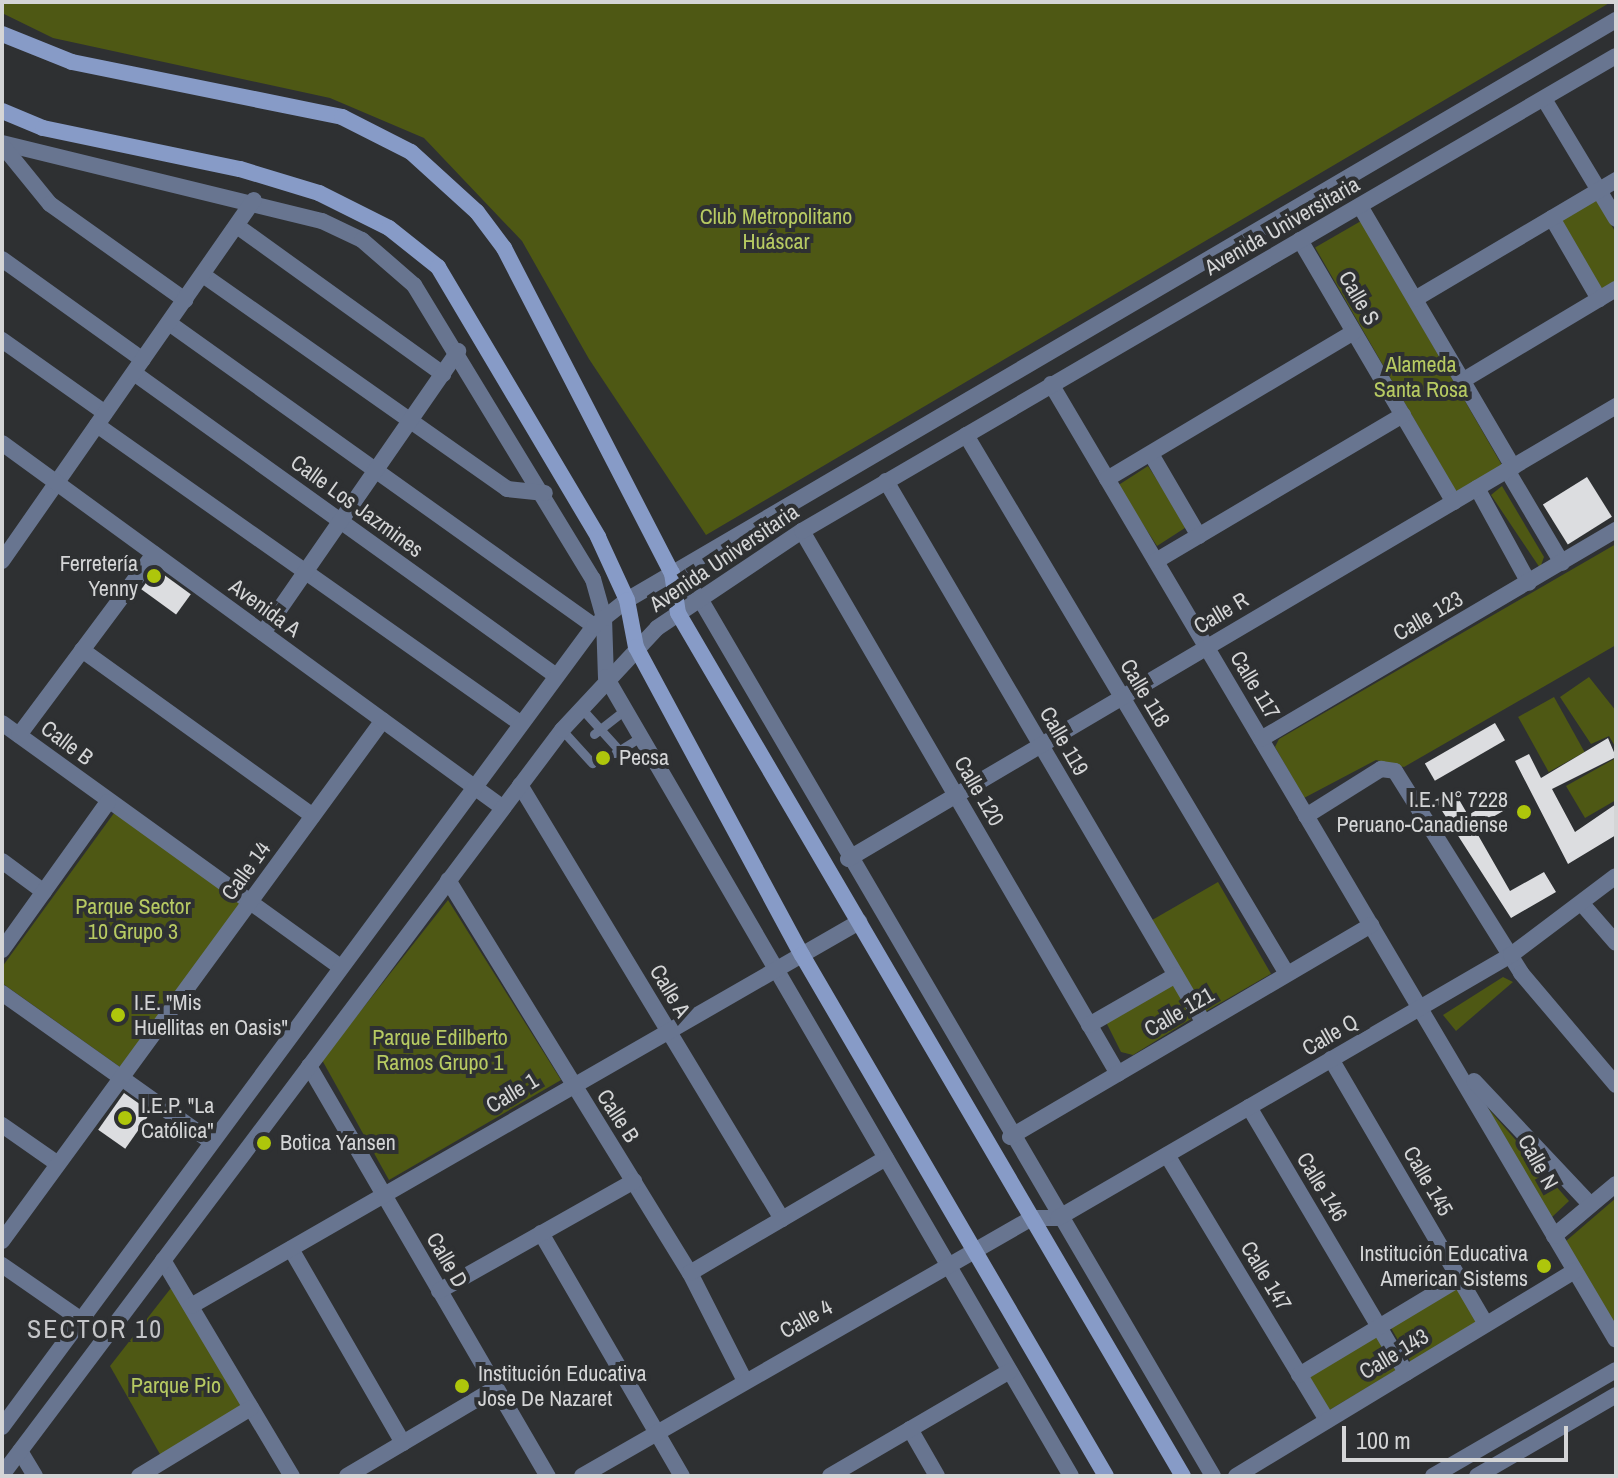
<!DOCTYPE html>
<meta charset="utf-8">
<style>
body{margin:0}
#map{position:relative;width:1618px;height:1478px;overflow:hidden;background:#2e3032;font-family:"Archivo Narrow",sans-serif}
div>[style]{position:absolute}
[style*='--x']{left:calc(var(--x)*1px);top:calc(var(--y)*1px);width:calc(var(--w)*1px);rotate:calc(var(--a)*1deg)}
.green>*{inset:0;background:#4e5814;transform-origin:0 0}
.building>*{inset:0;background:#dcdde0;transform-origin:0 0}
.service>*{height:9px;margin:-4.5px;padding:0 4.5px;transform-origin:4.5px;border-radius:4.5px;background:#687590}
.minor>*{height:16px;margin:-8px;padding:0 8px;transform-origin:8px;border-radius:8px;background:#687590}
.tertiary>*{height:16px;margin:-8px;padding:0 8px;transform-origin:8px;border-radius:8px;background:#687590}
.secondary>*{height:16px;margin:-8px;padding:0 8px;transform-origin:8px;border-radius:8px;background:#879bc7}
.dots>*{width:22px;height:22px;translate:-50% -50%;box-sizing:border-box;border:4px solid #2e3032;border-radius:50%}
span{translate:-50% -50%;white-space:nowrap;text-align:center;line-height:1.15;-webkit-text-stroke:8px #2e3032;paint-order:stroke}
.park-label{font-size:22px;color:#b7ca62}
.street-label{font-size:22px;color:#d4d5d6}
.poi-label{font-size:22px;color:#d4d5d6}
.right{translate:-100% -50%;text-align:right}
.left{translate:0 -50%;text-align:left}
.quarter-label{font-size:26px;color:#c4c5c8;letter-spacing:2px}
.frame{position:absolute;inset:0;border:4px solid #d4d5d6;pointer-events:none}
.scale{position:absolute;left:1342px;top:1426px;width:226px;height:36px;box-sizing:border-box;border:4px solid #d4d5d6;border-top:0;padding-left:10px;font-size:24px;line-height:28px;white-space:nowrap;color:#d4d5d6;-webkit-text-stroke:6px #2e3032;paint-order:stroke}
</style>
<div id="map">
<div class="green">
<i style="clip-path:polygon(2px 2px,1611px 2px,706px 535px,589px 359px,522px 241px,424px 138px,330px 98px,53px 38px,2px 13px)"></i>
<i style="clip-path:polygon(1596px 199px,1616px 233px,1616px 284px,1602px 292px,1560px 220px)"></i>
<i style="left:1361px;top:221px;width:282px;height:53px;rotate:60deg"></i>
<i style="left:1148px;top:466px;width:72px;height:36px;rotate:57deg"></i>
<i style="clip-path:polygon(1502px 486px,1544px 557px,1540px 568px,1491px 495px)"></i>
<i style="clip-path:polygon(1616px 544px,1616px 645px,1404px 767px,1376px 760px,1304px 798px,1275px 747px,1279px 739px)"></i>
<i style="clip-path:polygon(1589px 677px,1616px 711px,1616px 748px,1609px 736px,1591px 744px,1560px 697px)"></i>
<i style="left:1554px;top:697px;width:63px;height:41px;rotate:61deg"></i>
<i style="clip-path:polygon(1616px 758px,1616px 800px,1585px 818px,1566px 786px)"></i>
<i style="clip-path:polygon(117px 809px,242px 902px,120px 1067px,2px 983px,2px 967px)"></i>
<i style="left:1218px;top:882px;width:106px;height:78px;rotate:60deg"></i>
<i style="clip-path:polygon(448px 900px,561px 1080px,389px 1180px,322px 1060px)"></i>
<i style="clip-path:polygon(1503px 977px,1513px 982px,1456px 1031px,1443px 1015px)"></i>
<i style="clip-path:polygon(1174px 984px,1191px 1019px,1133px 1055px,1121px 1052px,1106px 1022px)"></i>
<i style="clip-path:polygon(1485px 1105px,1569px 1201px,1551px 1218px)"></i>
<i style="clip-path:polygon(1616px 1198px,1616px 1329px,1566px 1241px)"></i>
<i style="clip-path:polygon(171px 1288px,245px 1405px,161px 1456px,110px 1366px)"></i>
<i style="left:1458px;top:1288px;width:43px;height:78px;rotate:60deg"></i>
<i style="left:1377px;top:1336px;width:39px;height:79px;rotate:59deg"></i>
</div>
<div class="building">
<i style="left:1587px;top:477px;width:47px;height:52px;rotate:58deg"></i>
<i style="left:156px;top:569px;width:43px;height:25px;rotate:36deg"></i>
<i style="left:1495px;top:723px;width:20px;height:81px;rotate:60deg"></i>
<i style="clip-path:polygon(1608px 738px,1616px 757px,1552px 789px,1575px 832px,1616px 804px,1616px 835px,1568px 864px,1515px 761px,1529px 754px,1541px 778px)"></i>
<i style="clip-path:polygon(1454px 791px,1468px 815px,1504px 795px,1510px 807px,1474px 828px,1510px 891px,1544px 872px,1556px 892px,1511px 918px,1435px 800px)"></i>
<i style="left:124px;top:1093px;width:33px;height:45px;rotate:35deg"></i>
</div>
<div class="service">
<i style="--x:581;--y:708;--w:57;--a:47.9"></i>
<i style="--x:562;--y:730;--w:45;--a:47.7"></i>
<i style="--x:594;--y:734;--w:41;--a:-38"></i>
<i style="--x:615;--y:753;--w:32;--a:-32"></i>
</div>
<div class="minor">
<i style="--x:1544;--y:99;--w:140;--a:59"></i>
<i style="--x:2;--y:143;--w:329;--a:13.7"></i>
<i style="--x:322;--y:221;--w:44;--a:25.4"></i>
<i style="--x:362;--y:240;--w:69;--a:40.9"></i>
<i style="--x:414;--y:285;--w:344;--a:58.7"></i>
<i style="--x:593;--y:579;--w:41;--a:74.2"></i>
<i style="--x:604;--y:618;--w:59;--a:88.1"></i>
<i style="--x:606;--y:677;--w:924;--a:59.8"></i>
<i style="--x:2;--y:145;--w:76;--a:50.9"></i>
<i style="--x:50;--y:204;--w:166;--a:35.4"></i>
<i style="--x:1360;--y:206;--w:303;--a:59.6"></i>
<i style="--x:1552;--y:218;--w:94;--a:59.9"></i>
<i style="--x:237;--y:226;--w:254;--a:35.7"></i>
<i style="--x:1300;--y:240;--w:304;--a:59.6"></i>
<i style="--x:2;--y:259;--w:173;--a:35.6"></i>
<i style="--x:203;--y:275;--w:372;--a:35.1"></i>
<i style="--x:507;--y:489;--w:38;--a:6"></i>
<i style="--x:1415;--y:299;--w:234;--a:-30.6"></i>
<i style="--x:169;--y:323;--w:522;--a:35.49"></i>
<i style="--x:2;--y:340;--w:126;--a:35.3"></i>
<i style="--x:134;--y:373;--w:518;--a:35.65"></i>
<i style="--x:1462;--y:381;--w:179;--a:-30.9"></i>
<i style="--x:1051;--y:384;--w:1110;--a:59.42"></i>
<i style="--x:97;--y:425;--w:517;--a:35.16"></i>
<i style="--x:966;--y:435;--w:627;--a:59.22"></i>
<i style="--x:1151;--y:454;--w:95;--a:59.7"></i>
<i style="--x:1507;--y:470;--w:108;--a:59.4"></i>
<i style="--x:1107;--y:479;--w:287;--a:-30.8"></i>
<i style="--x:886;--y:481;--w:628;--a:59.6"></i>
<i style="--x:1477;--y:488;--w:108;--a:61.3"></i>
<i style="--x:802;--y:531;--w:628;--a:59.8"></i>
<i style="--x:2;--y:561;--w:440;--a:-55.1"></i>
<i style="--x:1156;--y:561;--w:287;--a:-30.6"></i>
<i style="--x:672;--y:573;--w:36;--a:42"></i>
<i style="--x:699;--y:597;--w:1018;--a:59.68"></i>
<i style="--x:263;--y:633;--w:343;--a:-55.3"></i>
<i style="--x:82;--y:650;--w:284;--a:35.7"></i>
<i style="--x:2;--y:723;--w:415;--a:35.8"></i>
<i style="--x:19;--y:735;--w:226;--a:-53.3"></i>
<i style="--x:1261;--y:739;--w:412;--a:-30.5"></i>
<i style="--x:520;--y:785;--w:507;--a:58.88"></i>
<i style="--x:1306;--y:816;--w:89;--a:-32.1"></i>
<i style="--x:1381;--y:769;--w:14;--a:8"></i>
<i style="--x:1395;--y:771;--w:238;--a:58"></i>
<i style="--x:1521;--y:973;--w:147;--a:49.7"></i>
<i style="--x:848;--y:859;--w:892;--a:-30.53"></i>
<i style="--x:2;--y:861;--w:52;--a:36.4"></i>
<i style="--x:448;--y:880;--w:462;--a:58.4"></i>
<i style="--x:690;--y:1273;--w:119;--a:63"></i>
<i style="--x:1583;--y:905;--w:50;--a:49"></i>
<i style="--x:2;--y:950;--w:182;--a:-54.4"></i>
<i style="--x:2;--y:993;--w:254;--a:35.4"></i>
<i style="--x:1089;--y:1025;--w:100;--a:-29.9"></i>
<i style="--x:1331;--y:1059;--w:307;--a:59.7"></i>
<i style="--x:309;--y:1066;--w:475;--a:59.8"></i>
<i style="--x:1474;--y:1081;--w:170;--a:46.7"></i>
<i style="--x:1249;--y:1107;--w:309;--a:59.4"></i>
<i style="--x:2;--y:1125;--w:68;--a:34.9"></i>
<i style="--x:1010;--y:1137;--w:419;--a:-30.4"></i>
<i style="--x:1167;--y:1155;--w:310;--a:58.9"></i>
<i style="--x:541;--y:1233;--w:281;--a:59.9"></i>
<i style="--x:1554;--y:1236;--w:81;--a:-40"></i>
<i style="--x:2;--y:1241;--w:645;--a:-53.82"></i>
<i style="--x:291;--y:1249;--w:224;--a:60"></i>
<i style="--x:163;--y:1260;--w:252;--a:59.2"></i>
<i style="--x:690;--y:1273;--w:227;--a:-30.4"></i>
<i style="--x:439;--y:1291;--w:224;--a:-29.4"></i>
<i style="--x:191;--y:1306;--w:771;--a:-29.89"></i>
<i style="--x:1299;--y:1375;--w:187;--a:-31"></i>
<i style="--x:910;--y:1429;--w:54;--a:60.1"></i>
<i style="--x:20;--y:1451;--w:29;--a:59"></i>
<i style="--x:139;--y:1476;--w:131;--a:-31.3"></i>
<i style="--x:347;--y:1476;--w:173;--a:-30.6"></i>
<i style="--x:582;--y:1476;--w:519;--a:-29.83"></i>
<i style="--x:1032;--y:1218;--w:26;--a:0"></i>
<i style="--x:1058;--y:1218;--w:524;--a:-30.14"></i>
<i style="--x:1511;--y:955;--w:131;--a:-37"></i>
<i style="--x:830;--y:1476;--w:208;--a:-30.3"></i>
<i style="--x:1236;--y:1476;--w:396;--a:-31.2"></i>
</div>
<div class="tertiary">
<i style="--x:2;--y:443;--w:620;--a:36.07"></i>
<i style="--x:2;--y:1265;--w:95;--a:34.7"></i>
<i style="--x:2;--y:1427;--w:996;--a:-53.53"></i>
<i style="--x:594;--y:626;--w:42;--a:-38.2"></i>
<i style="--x:627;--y:600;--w:1147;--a:-30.39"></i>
<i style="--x:2;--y:1475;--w:932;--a:-53.07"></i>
<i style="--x:562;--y:730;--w:139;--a:-47"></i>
<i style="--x:657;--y:628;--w:174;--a:-33.8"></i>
<i style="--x:802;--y:531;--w:942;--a:-30.27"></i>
<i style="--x:1433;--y:1476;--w:211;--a:-30.1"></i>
<i style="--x:1477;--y:1476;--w:161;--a:-30.2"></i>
</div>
<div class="secondary">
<i style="--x:2;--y:34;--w:75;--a:21.8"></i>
<i style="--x:72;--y:62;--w:276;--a:11.5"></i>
<i style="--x:342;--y:117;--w:77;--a:26.9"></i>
<i style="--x:411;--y:152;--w:89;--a:42.3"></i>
<i style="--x:477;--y:212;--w:45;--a:53.1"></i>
<i style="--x:504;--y:248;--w:366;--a:62.7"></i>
<i style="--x:672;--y:573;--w:40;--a:81.5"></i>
<i style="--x:678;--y:613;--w:1000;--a:59.67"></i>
<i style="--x:2;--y:111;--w:44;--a:22.5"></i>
<i style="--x:43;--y:128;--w:201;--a:11.8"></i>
<i style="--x:240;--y:169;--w:83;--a:16.9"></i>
<i style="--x:319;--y:193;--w:78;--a:26.6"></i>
<i style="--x:389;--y:228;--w:63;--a:38.5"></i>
<i style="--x:438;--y:267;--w:314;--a:59.3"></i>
<i style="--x:598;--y:537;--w:69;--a:65.3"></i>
<i style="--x:627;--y:600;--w:48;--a:79.2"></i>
<i style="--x:636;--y:647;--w:350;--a:61.7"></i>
<i style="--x:802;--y:955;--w:603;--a:59.74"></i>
</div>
<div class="dots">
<i style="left:154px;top:576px;background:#aec60b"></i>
<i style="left:603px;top:758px;background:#aec60b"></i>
<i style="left:1524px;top:812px;background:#aec60b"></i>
<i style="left:118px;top:1015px;background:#aec60b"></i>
<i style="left:125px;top:1118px;background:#aec60b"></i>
<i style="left:264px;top:1143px;background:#aec60b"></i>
<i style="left:1544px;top:1266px;background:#aec60b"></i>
<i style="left:462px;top:1386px;background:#aec60b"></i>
</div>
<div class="park-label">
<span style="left:776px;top:229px">Club Metropolitano<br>Huáscar</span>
<span style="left:1421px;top:377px">Alameda<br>Santa Rosa</span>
<span style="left:133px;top:919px">Parque Sector<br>10 Grupo 3</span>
<span style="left:440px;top:1050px">Parque Edilberto<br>Ramos Grupo 1</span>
<span style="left:176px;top:1386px">Parque Pio</span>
</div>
<div class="street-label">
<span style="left:1282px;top:226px;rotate:-30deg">Avenida Universitaria</span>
<span style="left:1359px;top:298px;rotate:60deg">Calle S</span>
<span style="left:357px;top:506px;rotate:36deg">Calle Los Jazmines</span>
<span style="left:724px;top:558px;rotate:-34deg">Avenida Universitaria</span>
<span style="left:265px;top:608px;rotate:36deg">Avenida A</span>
<span style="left:1221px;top:613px;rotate:-31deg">Calle R</span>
<span style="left:1428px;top:616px;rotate:-30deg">Calle 123</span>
<span style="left:1255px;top:685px;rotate:59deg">Calle 117</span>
<span style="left:1145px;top:693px;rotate:59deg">Calle 118</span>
<span style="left:1064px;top:741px;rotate:60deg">Calle 119</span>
<span style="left:67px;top:743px;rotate:37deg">Calle B</span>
<span style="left:979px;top:791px;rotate:60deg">Calle 120</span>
<span style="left:246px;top:871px;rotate:-54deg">Calle 14</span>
<span style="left:670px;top:991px;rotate:59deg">Calle A</span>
<span style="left:1179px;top:1012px;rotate:-30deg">Calle 121</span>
<span style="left:1330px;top:1035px;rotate:-30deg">Calle Q</span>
<span style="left:512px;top:1093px;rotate:-31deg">Calle 1</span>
<span style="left:618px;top:1116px;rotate:57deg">Calle B</span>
<span style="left:1538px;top:1162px;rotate:61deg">Calle N</span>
<span style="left:1428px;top:1181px;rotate:60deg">Calle 145</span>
<span style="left:1322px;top:1187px;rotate:59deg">Calle 146</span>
<span style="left:447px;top:1260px;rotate:60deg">Calle D</span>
<span style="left:1266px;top:1276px;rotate:59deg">Calle 147</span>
<span style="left:806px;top:1319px;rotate:-29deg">Calle 4</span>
<span style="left:1394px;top:1354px;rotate:-31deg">Calle 143</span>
</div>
<div class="poi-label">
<span class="right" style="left:138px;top:576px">Ferretería<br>Yenny</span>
<span class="left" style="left:619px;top:758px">Pecsa</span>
<span class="right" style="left:1508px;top:812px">I.E. N° 7228<br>Peruano-Canadiense</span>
<span class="left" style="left:134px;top:1015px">I.E. "Mis<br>Huellitas en Oasis"</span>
<span class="left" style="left:141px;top:1118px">I.E.P. "La<br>Católica"</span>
<span class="left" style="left:280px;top:1143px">Botica Yansen</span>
<span class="right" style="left:1528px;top:1266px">Institución Educativa<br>American Sistems</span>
<span class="left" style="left:478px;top:1386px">Institución Educativa<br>Jose De Nazaret</span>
</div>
<div class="quarter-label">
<span style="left:95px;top:1329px">SECTOR 10</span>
</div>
<div class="frame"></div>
<div class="scale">100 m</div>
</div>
